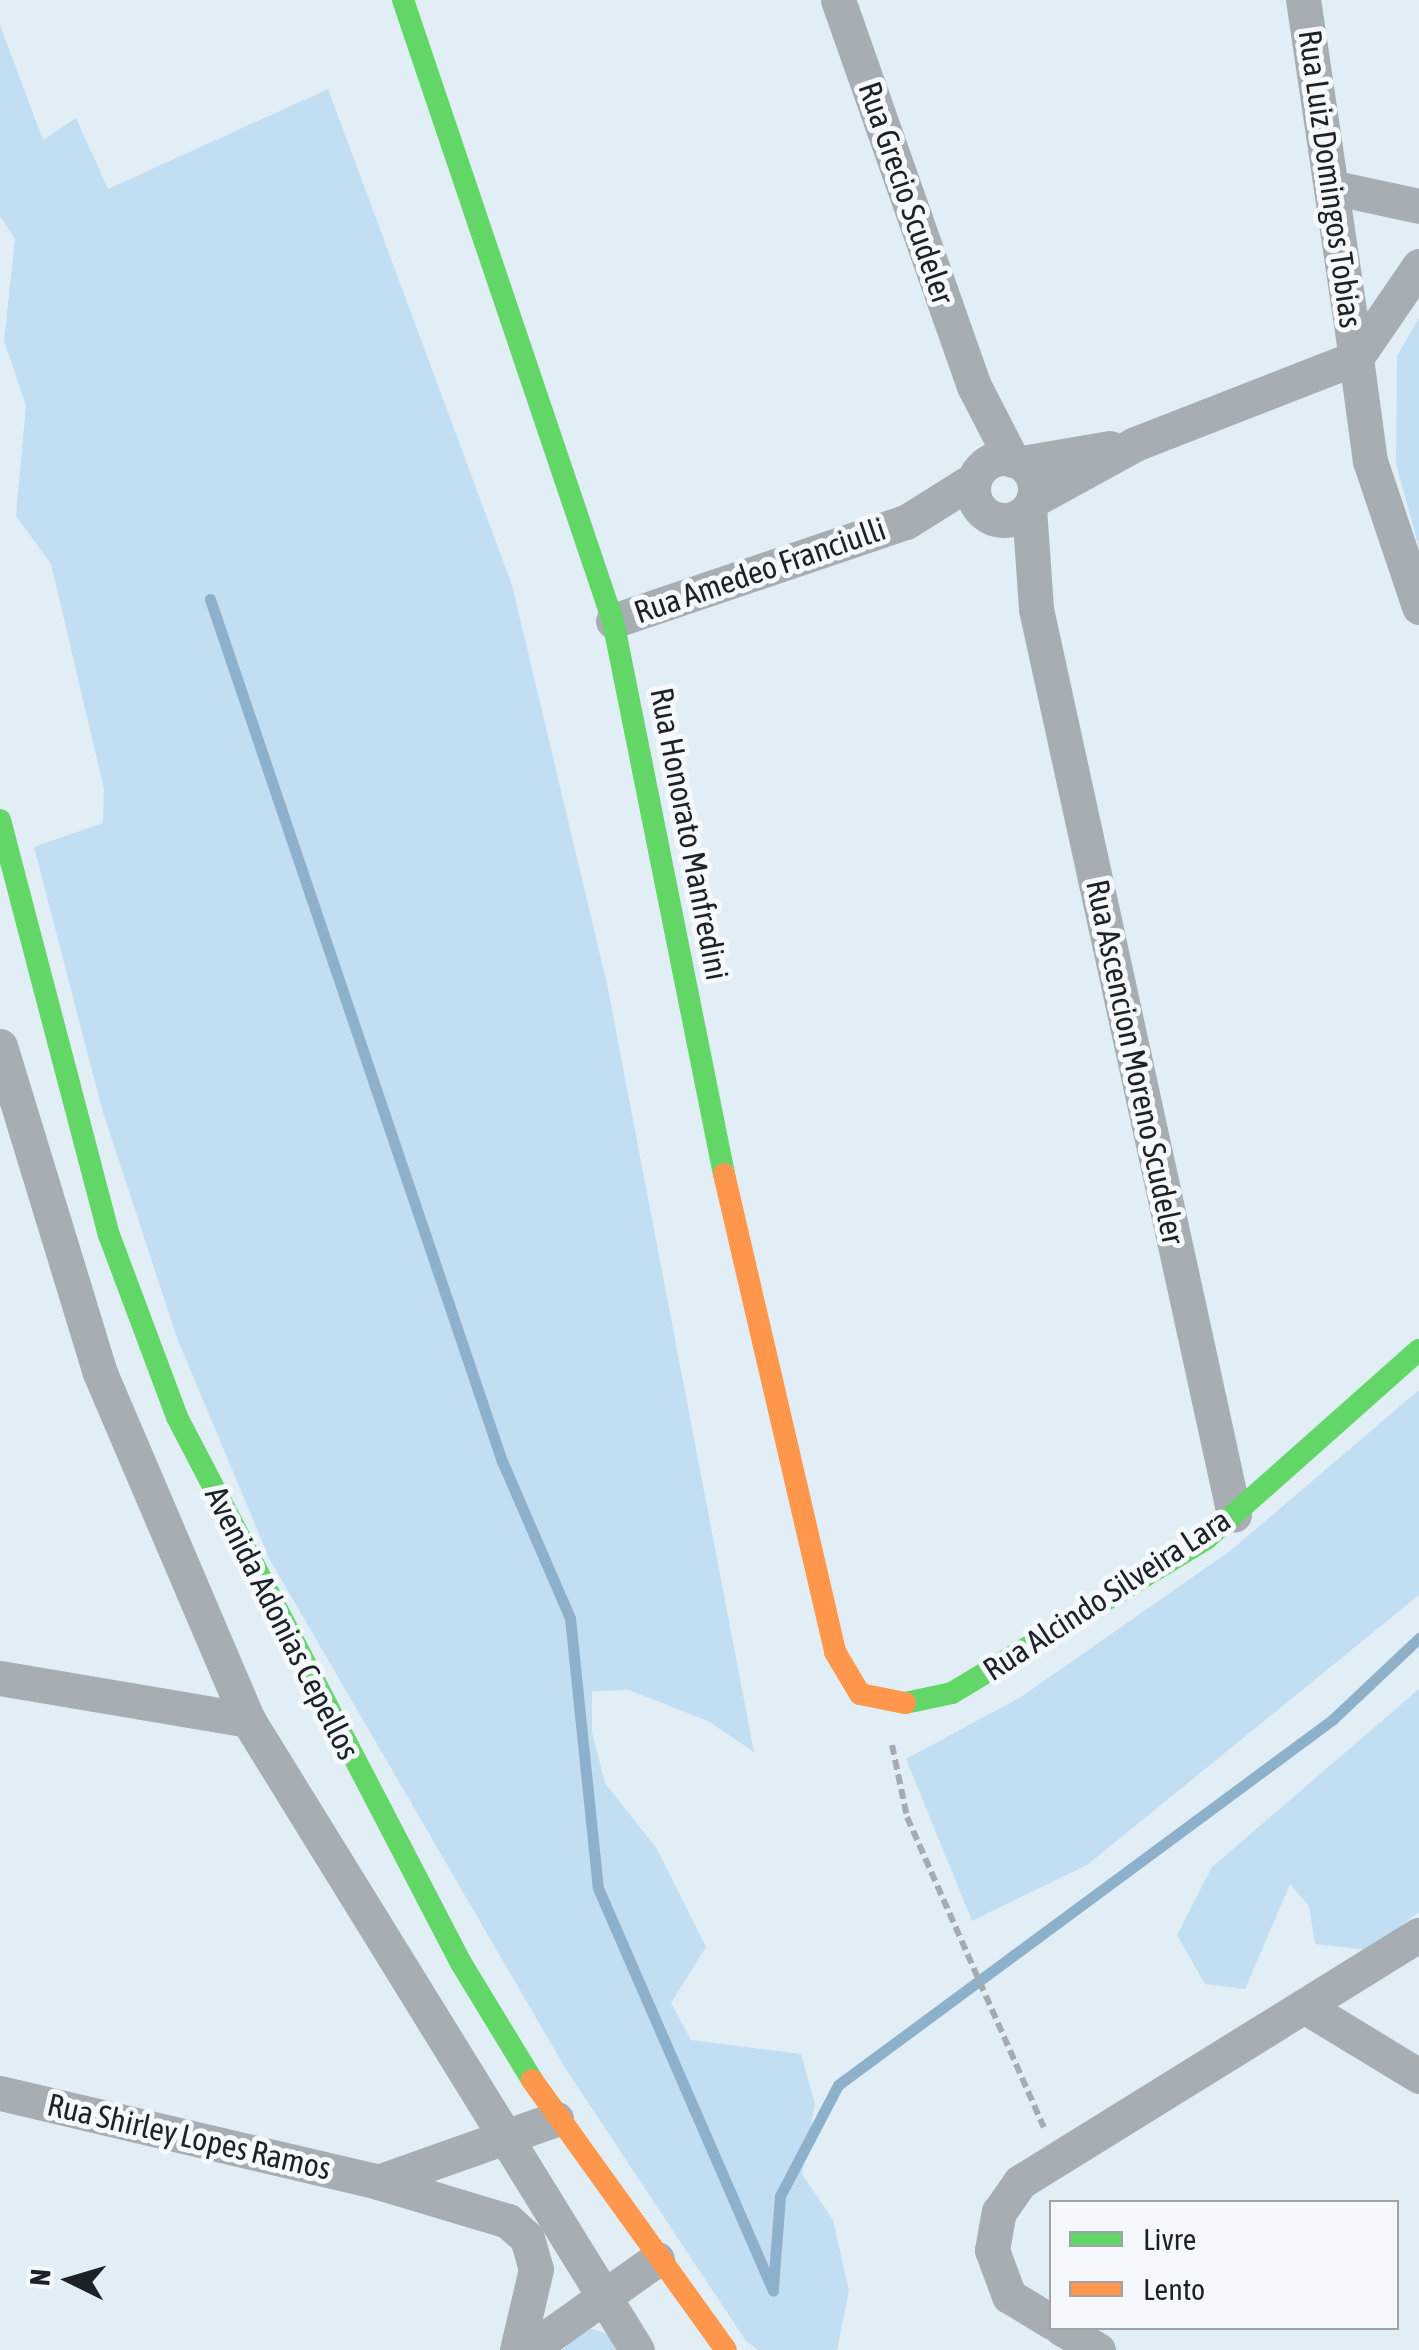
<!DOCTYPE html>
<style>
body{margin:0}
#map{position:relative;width:1419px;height:2350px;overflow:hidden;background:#e2eef6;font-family:"Asap Condensed",sans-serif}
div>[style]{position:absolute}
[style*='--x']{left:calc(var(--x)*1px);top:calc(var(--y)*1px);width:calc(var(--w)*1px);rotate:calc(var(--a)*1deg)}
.green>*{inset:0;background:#c2def3}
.stream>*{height:11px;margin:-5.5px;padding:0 5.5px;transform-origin:5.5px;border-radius:5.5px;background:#8db1cb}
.path>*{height:6px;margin-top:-3px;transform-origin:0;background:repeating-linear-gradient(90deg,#a4acb1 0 10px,transparent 0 15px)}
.street>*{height:35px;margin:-17.5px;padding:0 17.5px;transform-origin:17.5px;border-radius:17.5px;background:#a6adb3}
.street>.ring{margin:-17.5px;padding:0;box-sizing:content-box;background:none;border:35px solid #a6adb3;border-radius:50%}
.fast>*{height:22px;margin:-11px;padding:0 11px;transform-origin:11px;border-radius:11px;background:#63d668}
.slow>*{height:22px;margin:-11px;padding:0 11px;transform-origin:11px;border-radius:11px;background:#ff974d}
span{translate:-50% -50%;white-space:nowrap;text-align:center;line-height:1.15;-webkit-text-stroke:10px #f5f9fd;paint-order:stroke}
.street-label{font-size:32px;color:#1b2228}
.legend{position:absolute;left:1049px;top:2200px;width:350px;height:130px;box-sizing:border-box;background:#f5f9fd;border:2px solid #9ea3a8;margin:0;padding:12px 18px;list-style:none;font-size:30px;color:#1b2228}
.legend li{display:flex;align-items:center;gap:20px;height:50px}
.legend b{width:50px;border:2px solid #9ea3a8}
.north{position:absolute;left:20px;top:2230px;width:100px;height:100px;-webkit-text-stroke:8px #f5f9fd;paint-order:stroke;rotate:275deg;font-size:28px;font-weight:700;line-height:40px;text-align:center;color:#1b2228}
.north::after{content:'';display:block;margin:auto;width:35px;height:45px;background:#1b2228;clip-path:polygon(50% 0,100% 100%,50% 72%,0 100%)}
</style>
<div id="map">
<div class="green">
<i style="clip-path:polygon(0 25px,43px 140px,76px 118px,108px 189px,328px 89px,512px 585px,607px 984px,754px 1752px,708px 1721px,629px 1690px,592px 1691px,592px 1732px,605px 1783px,657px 1849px,706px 1947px,671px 2003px,691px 2040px,801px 2054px,815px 2104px,802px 2174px,833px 2220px,849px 2291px,837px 2350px,758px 2350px,746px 2341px,567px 2071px,270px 1560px,177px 1338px,102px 1109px,34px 847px,103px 823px,104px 789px,51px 564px,16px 516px,26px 405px,4px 341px,15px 239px,0 216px)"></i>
<i style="clip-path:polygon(1419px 318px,1419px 547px,1396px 464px,1397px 356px)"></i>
<i style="clip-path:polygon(1419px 1390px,1419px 1595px,1087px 1865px,972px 1921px,906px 1759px,1021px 1697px,1230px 1551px)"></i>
<i style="clip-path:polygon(1419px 1689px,1419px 1912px,1369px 1950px,1315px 1944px,1309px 1906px,1290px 1884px,1245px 1989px,1205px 1984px,1177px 1935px,1212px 1867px)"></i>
<i style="clip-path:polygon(587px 2327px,618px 2338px,626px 2350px,562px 2350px)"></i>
</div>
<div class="stream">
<i style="--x:210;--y:599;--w:910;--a:71.29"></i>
<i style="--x:502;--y:1461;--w:171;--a:66.6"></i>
<i style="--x:570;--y:1618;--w:271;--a:84.1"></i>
<i style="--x:598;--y:1888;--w:439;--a:66.5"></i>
<i style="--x:773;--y:2287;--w:91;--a:-85.6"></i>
<i style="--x:780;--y:2196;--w:125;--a:-62.4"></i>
<i style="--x:838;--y:2085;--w:614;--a:-36.46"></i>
<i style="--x:1332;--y:1720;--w:120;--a:-43.3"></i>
</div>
<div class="path">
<i style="--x:892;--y:1745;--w:74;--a:78.2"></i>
<i style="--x:907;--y:1817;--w:339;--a:66.2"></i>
</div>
<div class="street">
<i style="--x:838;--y:0;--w:409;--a:70.6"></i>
<i style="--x:974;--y:386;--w:83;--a:62.8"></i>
<i style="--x:1331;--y:187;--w:90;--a:12.2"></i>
<i style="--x:1419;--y:266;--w:112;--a:124.4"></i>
<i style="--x:1356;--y:358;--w:104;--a:82.3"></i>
<i style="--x:1370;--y:461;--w:154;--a:71.4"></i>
<i class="ring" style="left:973px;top:458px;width:27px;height:27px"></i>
<i style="--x:1022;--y:463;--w:89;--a:-9.7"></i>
<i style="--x:1035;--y:499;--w:114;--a:-28.8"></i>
<i style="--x:1135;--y:444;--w:237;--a:-21.3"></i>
<i style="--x:1356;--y:358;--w:362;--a:-98.4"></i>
<i style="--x:1029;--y:508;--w:101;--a:86"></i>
<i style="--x:1036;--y:609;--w:927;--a:77.67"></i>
<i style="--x:613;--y:621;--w:309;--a:-18.7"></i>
<i style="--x:906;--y:522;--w:79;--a:-32.1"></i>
<i style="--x:0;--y:1046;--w:342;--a:73"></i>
<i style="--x:100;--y:1373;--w:377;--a:66.9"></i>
<i style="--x:248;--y:1720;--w:740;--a:58.31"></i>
<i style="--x:0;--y:1678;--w:252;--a:9.6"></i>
<i style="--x:1304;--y:2006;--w:135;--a:31.3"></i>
<i style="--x:0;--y:2093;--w:388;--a:13.2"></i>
<i style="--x:378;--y:2182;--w:189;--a:-19.5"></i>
<i style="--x:378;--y:2182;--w:136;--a:16.7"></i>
<i style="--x:508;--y:2221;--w:25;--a:42"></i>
<i style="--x:527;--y:2238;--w:32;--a:74"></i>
<i style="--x:536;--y:2269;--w:83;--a:103.2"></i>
<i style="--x:1052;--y:2322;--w:50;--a:-148.8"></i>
<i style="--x:1009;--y:2296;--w:49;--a:-110.3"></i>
<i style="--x:992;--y:2250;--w:39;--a:-80"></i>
<i style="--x:999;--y:2212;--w:37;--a:-55"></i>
<i style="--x:1020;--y:2182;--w:469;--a:-31.8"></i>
<i style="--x:1061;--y:2328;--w:43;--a:30.7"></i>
<i style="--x:529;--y:2350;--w:157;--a:-35.4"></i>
</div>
<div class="fast">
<i style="--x:403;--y:0;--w:656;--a:71.32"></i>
<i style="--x:613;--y:621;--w:564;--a:78.65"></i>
<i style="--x:0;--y:820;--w:429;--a:75.3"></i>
<i style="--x:109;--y:1235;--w:194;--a:69.5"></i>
<i style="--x:177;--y:1417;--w:615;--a:62.52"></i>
<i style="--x:461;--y:1963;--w:137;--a:58.7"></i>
<i style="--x:905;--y:1703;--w:48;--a:-12"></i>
<i style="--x:952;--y:1693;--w:297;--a:-31.2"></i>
<i style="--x:1206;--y:1539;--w:285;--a:-41.6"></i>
</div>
<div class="slow">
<i style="--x:724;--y:1174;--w:491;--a:76.9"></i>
<i style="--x:835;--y:1652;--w:49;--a:59.2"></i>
<i style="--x:860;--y:1694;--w:46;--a:11.3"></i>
<i style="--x:532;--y:2080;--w:332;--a:54.3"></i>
</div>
<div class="street-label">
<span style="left:1330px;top:179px;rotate:82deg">Rua Luiz Domingos Tobias</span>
<span style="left:906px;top:193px;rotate:71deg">Rua Grecio Scudeler</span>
<span style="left:760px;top:571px;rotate:-19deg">Rua Amedeo Franciulli</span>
<span style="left:689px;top:834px;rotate:79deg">Rua Honorato Manfredini</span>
<span style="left:1135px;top:1062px;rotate:78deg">Rua Ascencion Moreno Scudeler</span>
<span style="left:1107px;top:1595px;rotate:-33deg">Rua Alcindo Silveira Lara</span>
<span style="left:282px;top:1623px;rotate:63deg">Avenida Adonias Cepellos</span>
<span style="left:189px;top:2137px;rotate:13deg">Rua Shirley Lopes Ramos</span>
</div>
<ul class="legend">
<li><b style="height:12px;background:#63d668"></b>Livre</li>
<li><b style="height:12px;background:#ff974d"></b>Lento</li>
</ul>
<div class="north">N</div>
</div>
